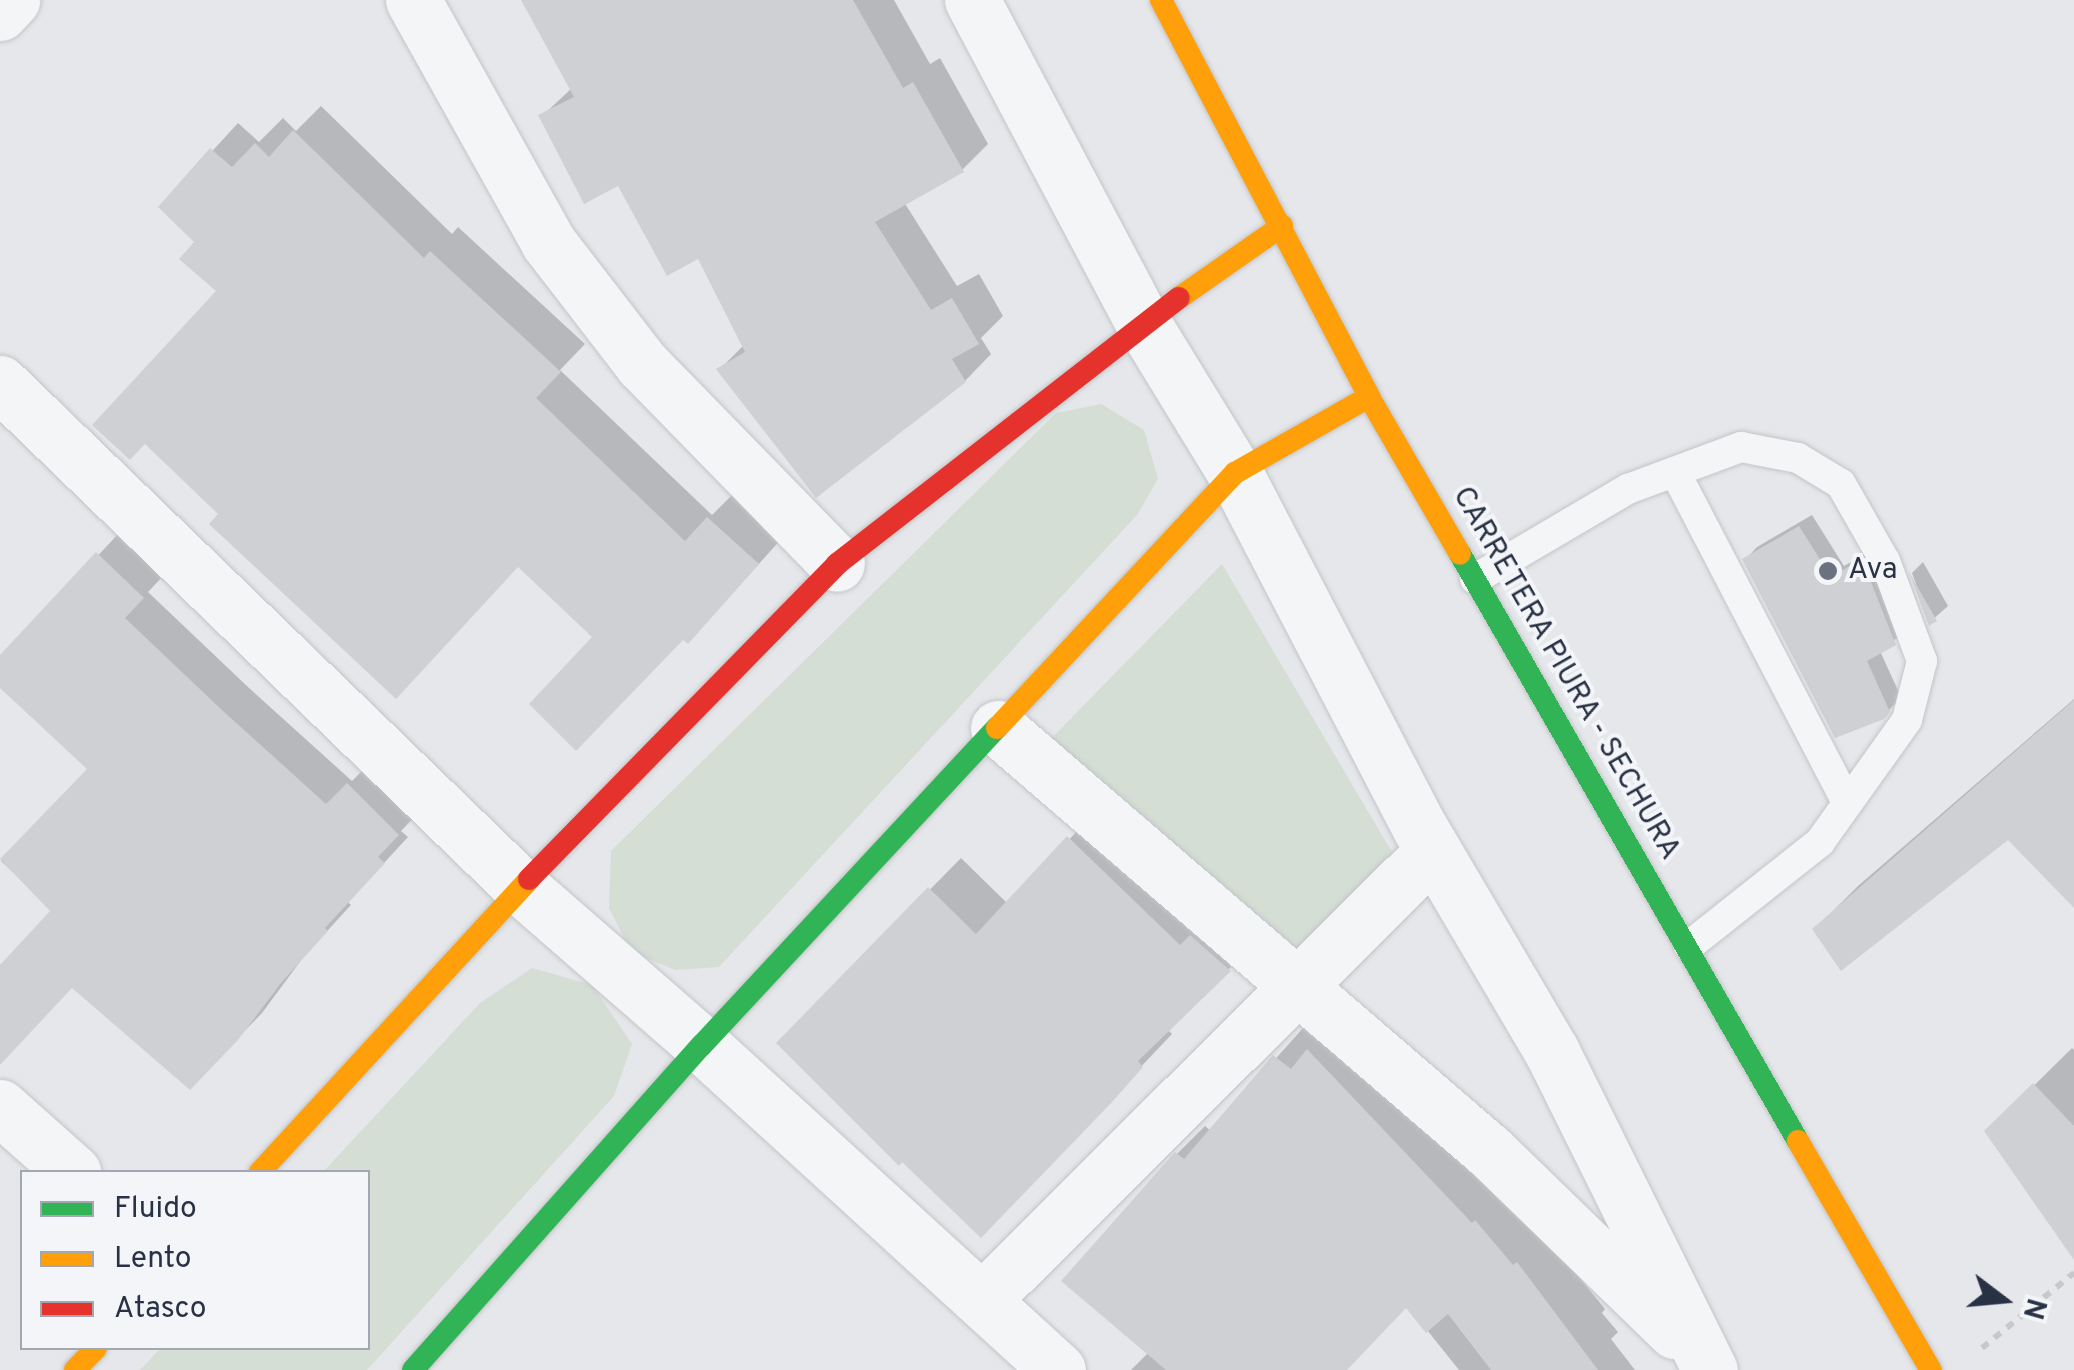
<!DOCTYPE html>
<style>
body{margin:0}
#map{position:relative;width:2074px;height:1370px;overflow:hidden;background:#e5e7ea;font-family:Overpass,sans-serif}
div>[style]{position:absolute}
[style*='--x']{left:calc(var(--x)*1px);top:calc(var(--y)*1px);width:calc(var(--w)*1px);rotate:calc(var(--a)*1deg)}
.green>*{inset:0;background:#d4ded5}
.shadow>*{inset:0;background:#0003}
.building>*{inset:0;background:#ced0d4}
.path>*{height:6px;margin-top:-3px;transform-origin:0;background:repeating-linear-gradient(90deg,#c6c8cc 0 8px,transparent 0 16px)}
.roads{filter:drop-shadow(0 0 2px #c3c5c8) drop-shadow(0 0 2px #c3c5c8)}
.lane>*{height:30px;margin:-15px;padding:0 15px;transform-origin:15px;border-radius:15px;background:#f4f5f6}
.street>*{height:55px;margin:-27.5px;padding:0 27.5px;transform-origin:27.5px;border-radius:27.5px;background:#f4f5f6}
.fast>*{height:22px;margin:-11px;padding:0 11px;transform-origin:11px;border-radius:11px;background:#30b455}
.slow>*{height:22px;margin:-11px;padding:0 11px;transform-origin:11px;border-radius:11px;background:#ff9f0a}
.jam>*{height:22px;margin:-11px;padding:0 11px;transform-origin:11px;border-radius:11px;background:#e5322d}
.dots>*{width:28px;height:28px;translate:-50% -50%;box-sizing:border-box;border:5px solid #f3f5f9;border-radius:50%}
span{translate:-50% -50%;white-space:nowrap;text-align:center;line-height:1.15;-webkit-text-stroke:8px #f3f5f9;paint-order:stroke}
.poi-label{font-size:30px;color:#293245}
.left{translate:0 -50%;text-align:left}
.street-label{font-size:30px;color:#293245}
.legend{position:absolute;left:20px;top:1170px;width:350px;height:180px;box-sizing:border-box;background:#f3f5f9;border:2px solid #a2a7b1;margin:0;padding:12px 18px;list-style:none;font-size:30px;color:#293245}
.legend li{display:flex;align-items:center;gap:20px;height:50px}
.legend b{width:50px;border:2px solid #a2a7b1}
.north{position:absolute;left:1954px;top:1250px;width:100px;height:100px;-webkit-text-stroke:8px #f3f5f9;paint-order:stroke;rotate:106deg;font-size:28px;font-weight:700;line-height:40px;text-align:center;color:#293245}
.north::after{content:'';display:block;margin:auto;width:35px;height:45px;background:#293245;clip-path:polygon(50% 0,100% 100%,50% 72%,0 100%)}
</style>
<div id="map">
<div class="green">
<i style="clip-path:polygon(1101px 404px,1144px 430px,1158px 479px,1137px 515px,719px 967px,675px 970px,631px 952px,609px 908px,611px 851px,1056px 413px)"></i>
<i style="clip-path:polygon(1222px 564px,1396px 859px,1289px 962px,1043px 747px)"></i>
<i style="clip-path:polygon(532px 968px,592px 985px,632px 1044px,614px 1096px,367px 1370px,140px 1370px,161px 1348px,368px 1348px,368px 1172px,323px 1172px,480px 1003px)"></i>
</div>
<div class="shadow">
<i style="clip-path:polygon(524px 0,894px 0,930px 64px,940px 58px,988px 144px,962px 170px,904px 202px,957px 286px,979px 274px,1003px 316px,981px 338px,991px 354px,965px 381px,720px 369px,744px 345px,699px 256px,542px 116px,572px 88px)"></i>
<i style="clip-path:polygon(321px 106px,452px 234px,458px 227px,585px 344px,560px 370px,712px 515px,735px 492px,784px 536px,714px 614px,684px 637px,595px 637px,519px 565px,222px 514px,219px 291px,198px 242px,161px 207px,238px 123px,259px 142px,283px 118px,296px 131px)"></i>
<i style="clip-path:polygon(1812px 515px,1844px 566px,1875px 548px,1907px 630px,1880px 651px,1901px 697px,1883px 717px,1745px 560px,1757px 547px)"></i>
<i style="clip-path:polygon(123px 529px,167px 572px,148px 592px,248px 687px,352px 781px,373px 760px,422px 809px,401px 831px,408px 837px,348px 902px,351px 905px,305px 955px,262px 1013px,190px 1087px,73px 985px,0 1028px,0 968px,54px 911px,1px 861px,90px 768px,0 685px,0 659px)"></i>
<i style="clip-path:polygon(1923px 562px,1948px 606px,1930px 622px,1912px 573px)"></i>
<i style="clip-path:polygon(2074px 699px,2074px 905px,2008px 836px,1815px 929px,1858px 886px)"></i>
<i style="clip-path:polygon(1100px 807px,1260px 939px,1167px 1029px,1172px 1034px,1011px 1204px,779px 1043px,961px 858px,1008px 904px)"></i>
<i style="clip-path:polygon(1337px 1023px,1546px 1236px,1605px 1309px,1602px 1313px,1618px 1332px,1611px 1339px,1635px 1370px,1459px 1370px,1407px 1305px,1344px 1370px,1131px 1370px,1149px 1352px,1177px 1154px,1205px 1126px,1211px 1131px,1303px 1028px,1318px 1041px)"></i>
<i style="clip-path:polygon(2072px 1048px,2074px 1050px,2074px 1224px,1987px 1132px)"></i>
</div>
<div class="building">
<i style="clip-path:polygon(521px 0,853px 0,903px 88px,913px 82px,964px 172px,875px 222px,931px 310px,952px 298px,979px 344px,952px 359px,966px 382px,816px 498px,716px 369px,745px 352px,698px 259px,667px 276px,618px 186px,584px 204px,538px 115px,574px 97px)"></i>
<i style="clip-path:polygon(293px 130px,424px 258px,430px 251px,561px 372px,536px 398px,685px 541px,707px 517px,759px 564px,688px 644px,683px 640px,576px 751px,529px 704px,592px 637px,518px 567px,396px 699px,209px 524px,218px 514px,145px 444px,130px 460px,92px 425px,216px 291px,179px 259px,194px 242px,158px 207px,210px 148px,232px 167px,255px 143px,269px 157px)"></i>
<i style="clip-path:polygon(1799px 526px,1831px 577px,1862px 559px,1896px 645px,1867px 661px,1890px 712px,1884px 719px,1835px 738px,1742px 559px)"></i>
<i style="clip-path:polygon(96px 552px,144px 598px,125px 618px,223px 711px,326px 804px,347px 783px,399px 835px,378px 857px,385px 863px,325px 928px,328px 931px,281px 983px,238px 1040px,190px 1090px,72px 988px,0 1065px,0 965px,50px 911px,0 859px,87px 769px,0 688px,0 655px)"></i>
<i style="clip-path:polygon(1909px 572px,1937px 621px,1929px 626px)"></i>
<i style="clip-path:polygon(2074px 700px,2074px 908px,2008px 840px,1841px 971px,1812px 929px)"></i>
<i style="clip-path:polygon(1067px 836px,1180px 945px,1190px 935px,1231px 971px,1138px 1061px,1143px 1067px,1113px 1101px,981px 1238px,902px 1162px,899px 1166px,776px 1043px,928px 887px,976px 934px)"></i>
<i style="clip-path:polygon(1307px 1049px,1472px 1223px,1475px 1220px,1513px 1265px,1517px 1262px,1598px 1370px,1491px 1370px,1448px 1314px,1426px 1333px,1406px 1308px,1347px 1370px,1166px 1370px,1061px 1281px,1175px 1152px,1184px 1159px,1273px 1055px,1291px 1069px)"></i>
<i style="clip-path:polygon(2033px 1083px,2074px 1126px,2074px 1260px,1984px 1131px)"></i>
</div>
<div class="path">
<i style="--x:1982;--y:1348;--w:119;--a:-39.2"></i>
</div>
<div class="roads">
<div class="lane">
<i style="--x:1675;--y:472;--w:373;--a:62.5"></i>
<i style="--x:1475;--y:579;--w:178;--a:-30.5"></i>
<i style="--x:1628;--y:489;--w:121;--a:-20.4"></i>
<i style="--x:1741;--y:447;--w:58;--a:10.9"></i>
<i style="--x:1798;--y:458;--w:50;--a:31.2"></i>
<i style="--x:1841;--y:484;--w:89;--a:60.3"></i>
<i style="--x:1885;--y:561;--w:107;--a:69.7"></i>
<i style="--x:1922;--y:661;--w:61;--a:104.3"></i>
<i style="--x:1907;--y:720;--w:150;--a:125.5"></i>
<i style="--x:1820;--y:842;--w:167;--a:141.6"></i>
</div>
<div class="street">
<i style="--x:413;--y:0;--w:277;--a:60.8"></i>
<i style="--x:548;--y:242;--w:154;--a:52.4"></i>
<i style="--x:642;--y:364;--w:279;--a:45.7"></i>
<i style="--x:972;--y:0;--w:365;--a:62.1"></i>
<i style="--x:1143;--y:323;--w:176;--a:58.5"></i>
<i style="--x:1235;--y:473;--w:400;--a:62.5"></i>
<i style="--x:1420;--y:828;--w:260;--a:59.5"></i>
<i style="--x:1552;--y:1052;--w:355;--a:63.6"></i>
<i style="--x:0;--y:13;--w:18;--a:-47"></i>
<i style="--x:0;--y:383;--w:725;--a:44.05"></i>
<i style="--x:521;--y:887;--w:240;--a:41.1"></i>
<i style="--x:702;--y:1045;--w:482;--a:42.4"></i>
<i style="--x:998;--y:728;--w:648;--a:40.75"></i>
<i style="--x:1489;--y:1151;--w:259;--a:44.1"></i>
<i style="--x:0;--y:1107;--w:98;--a:41.7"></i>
<i style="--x:982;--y:1300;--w:636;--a:-44.87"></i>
</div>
<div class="fast">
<i style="--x:1460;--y:554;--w:677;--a:60.07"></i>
<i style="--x:413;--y:1370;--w:435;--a:-48.4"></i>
<i style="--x:702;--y:1045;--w:433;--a:-47.1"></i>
</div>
<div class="slow">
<i style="--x:1161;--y:0;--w:448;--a:62.3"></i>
<i style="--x:1369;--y:397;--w:181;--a:59.9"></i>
<i style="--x:1179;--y:298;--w:126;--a:-35"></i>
<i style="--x:997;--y:728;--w:349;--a:-47"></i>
<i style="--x:1235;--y:473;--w:154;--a:-29.6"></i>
<i style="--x:1798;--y:1141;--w:265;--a:59.9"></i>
<i style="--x:260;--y:1172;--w:398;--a:-47.4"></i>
<i style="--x:75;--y:1370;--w:30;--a:-46"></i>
</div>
<div class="jam">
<i style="--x:529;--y:879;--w:441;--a:-45.6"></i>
<i style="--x:837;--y:564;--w:433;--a:-37.9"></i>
</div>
</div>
<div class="dots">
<i style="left:1828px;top:571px;background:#6b717f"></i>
</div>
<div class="poi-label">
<span class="left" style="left:1848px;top:571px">Ava</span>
</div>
<div class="street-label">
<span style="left:1565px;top:674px;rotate:60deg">CARRETERA PIURA - SECHURA</span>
</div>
<ul class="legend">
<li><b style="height:12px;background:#30b455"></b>Fluido</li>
<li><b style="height:12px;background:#ff9f0a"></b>Lento</li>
<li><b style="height:12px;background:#e5322d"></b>Atasco</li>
</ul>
<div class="north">N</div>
</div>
